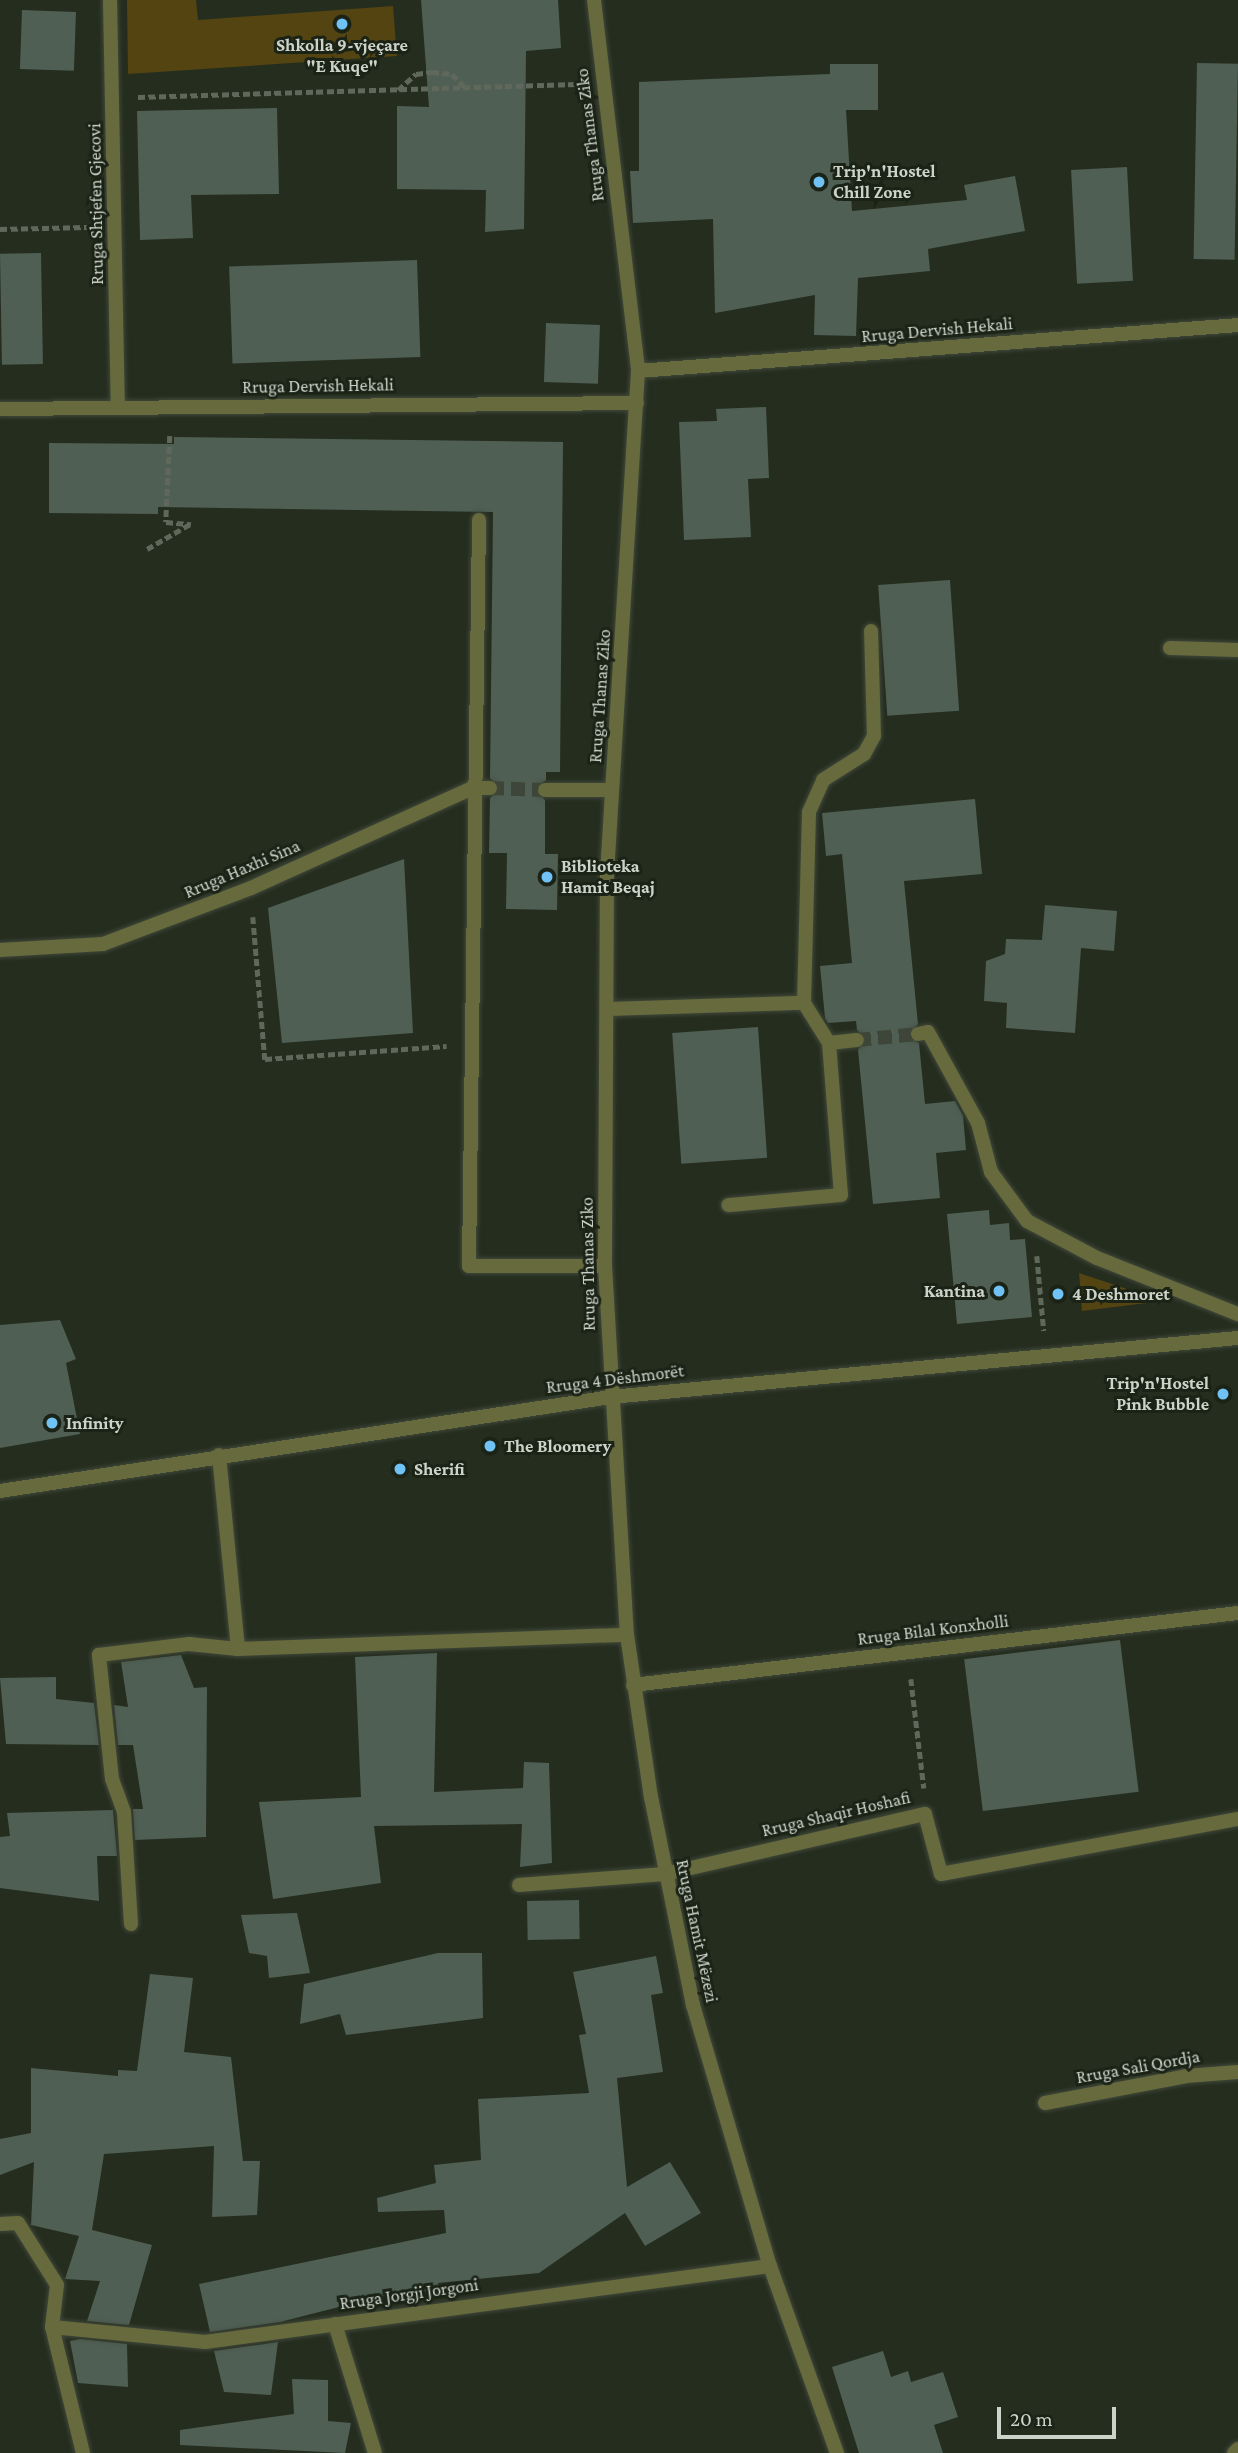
<!DOCTYPE html>
<meta charset="utf-8">
<style>
body{margin:0}
#map{position:relative;width:1238px;height:2453px;overflow:hidden;background:#252d1f;font-family:"Crimson Pro",serif}
div>[style]{position:absolute}
[style*='--x']{left:calc(var(--x)*1px);top:calc(var(--y)*1px);width:calc(var(--w)*1px);rotate:calc(var(--a)*1deg)}
.green>*{inset:0;background:#534412}
.building>*{inset:0;background:#4f5f54;transform-origin:0 0}
.minor-tunnel>*{height:14px;margin-top:-7px;transform-origin:0;background:repeating-linear-gradient(90deg,#3e4639 0 14px,transparent 0 21px)}
.path>*{height:4.5px;margin-top:-2.25px;transform-origin:0;background:repeating-linear-gradient(90deg,#60675b 0 7px,transparent 0 10.5px)}
.roads{filter:drop-shadow(0 0 2px #40483a) drop-shadow(0 0 2px #40483a)}
.service>*{height:14px;margin:-7px;padding:0 7px;transform-origin:7px;border-radius:7px;background:#676a3d}
.minor>*{height:14px;margin:-7px;padding:0 7px;transform-origin:7px;border-radius:7px;background:#676a3d}
.dots>*{width:19px;height:19px;translate:-50% -50%;box-sizing:border-box;border:4px solid #1b2316;border-radius:50%}
span{translate:-50% -50%;white-space:nowrap;text-align:center;line-height:1.15;-webkit-text-stroke:6px #1b2316;paint-order:stroke}
.poi-label{font-size:18px;color:#ced3ca;font-weight:700}
.left{translate:0 -50%;text-align:left}
.right{translate:-100% -50%;text-align:right}
.street-label{font-size:18px;color:#ced3ca}
.scale{position:absolute;left:997px;top:2407px;width:119px;height:32px;box-sizing:border-box;border:4px solid #ced3ca;border-top:0;padding-left:9px;font-size:21px;line-height:24px;white-space:nowrap;color:#ced3ca;-webkit-text-stroke:5px #1b2316;paint-order:stroke}
</style>
<div id="map">
<div class="green">
<i style="clip-path:polygon(127px 0,196px 0,198px 20px,393px 6px,397px 56px,128px 74px)"></i>
<i style="clip-path:polygon(1079px 1273px,1163px 1301px,1082px 1311px)"></i>
</div>
<div class="building">
<i style="clip-path:polygon(421px 0,558px 0,561px 48px,526px 51px,524px 229px,485px 232px,486px 190px,397px 189px,397px 106px,429px 107px)"></i>
<i style="left:22px;top:10px;width:54px;height:59px;rotate:2deg"></i>
<i style="left:1197px;top:63px;width:41px;height:196px;rotate:1deg"></i>
<i style="clip-path:polygon(830px 64px,878px 64px,878px 110px,846px 110px,852px 211px,967px 200px,964px 185px,1015px 176px,1025px 231px,928px 249px,930px 271px,858px 278px,856px 336px,814px 335px,815px 295px,715px 313px,713px 219px,633px 223px,630px 171px,639px 171px,639px 82px,830px 74px)"></i>
<i style="clip-path:polygon(277px 108px,279px 194px,191px 195px,193px 238px,140px 240px,137px 111px)"></i>
<i style="left:1127px;top:167px;width:114px;height:56px;rotate:87deg"></i>
<i style="left:41px;top:253px;width:111px;height:41px;rotate:89deg"></i>
<i style="left:417px;top:260px;width:97px;height:188px;rotate:88deg"></i>
<i style="left:546px;top:323px;width:54px;height:59px;rotate:2deg"></i>
<i style="clip-path:polygon(766px 407px,769px 478px,748px 479px,751px 537px,684px 540px,679px 422px,717px 421px,716px 409px)"></i>
<i style="clip-path:polygon(174px 437px,563px 442px,560px 772px,546px 772px,546px 780px,535px 789px,545px 800px,545px 854px,558px 854px,557px 910px,506px 909px,507px 853px,489px 853px,490px 798px,500px 789px,490px 778px,493px 512px,158px 507px,158px 514px,49px 513px,49px 443px,174px 444px)"></i>
<i style="left:950px;top:580px;width:131px;height:72px;rotate:86deg"></i>
<i style="clip-path:polygon(975px 799px,982px 874px,904px 881px,918px 1024px,909px 1037px,919px 1043px,925px 1104px,955px 1101px,963px 1116px,966px 1150px,936px 1153px,940px 1198px,873px 1204px,858px 1050px,866px 1038px,857px 1030px,856px 1021px,828px 1023px,825px 1018px,820px 966px,852px 963px,842px 854px,826px 856px,822px 813px)"></i>
<i style="clip-path:polygon(404px 859px,413px 1033px,282px 1043px,268px 908px)"></i>
<i style="clip-path:polygon(1045px 905px,1117px 911px,1114px 951px,1081px 948px,1075px 1033px,1006px 1028px,1007px 1003px,984px 1001px,986px 961px,1005px 954px,1006px 939px,1042px 940px)"></i>
<i style="left:758px;top:1027px;width:131px;height:86px;rotate:86deg"></i>
<i style="clip-path:polygon(989px 1210px,990px 1225px,1009px 1223px,1010px 1240px,1025px 1239px,1032px 1317px,957px 1324px,947px 1214px)"></i>
<i style="clip-path:polygon(60px 1320px,76px 1359px,66px 1363px,80px 1434px,0 1448px,0 1325px)"></i>
<i style="left:1120px;top:1640px;width:153px;height:157px;rotate:83deg"></i>
<i style="clip-path:polygon(437px 1653px,434px 1792px,523px 1788px,524px 1762px,549px 1763px,552px 1863px,520px 1867px,522px 1824px,374px 1826px,381px 1883px,273px 1899px,259px 1802px,361px 1797px,355px 1657px)"></i>
<i style="clip-path:polygon(181px 1655px,194px 1688px,207px 1687px,206px 1837px,135px 1840px,133px 1809px,143px 1809px,133px 1745px,118px 1745px,114px 1705px,128px 1707px,121px 1662px)"></i>
<i style="clip-path:polygon(56px 1677px,56px 1699px,94px 1703px,99px 1745px,6px 1744px,0 1678px)"></i>
<i style="clip-path:polygon(113px 1810px,117px 1856px,97px 1856px,99px 1901px,0 1888px,0 1837px,10px 1836px,7px 1813px)"></i>
<i style="left:579px;top:1900px;width:39px;height:52px;rotate:89deg"></i>
<i style="clip-path:polygon(297px 1913px,310px 1973px,269px 1978px,267px 1956px,249px 1953px,241px 1915px)"></i>
<i style="clip-path:polygon(438px 1953px,482px 1953px,483px 2018px,346px 2035px,340px 2014px,300px 2024px,304px 1984px)"></i>
<i style="clip-path:polygon(656px 1956px,663px 1993px,651px 1995px,663px 2072px,617px 2078px,627px 2187px,670px 2162px,701px 2213px,645px 2246px,625px 2213px,539px 2273px,438px 2283px,439px 2288px,387px 2300px,386px 2295px,280px 2322px,210px 2332px,199px 2284px,446px 2233px,444px 2210px,378px 2212px,377px 2198px,436px 2183px,434px 2165px,481px 2160px,478px 2099px,589px 2093px,579px 2035px,586px 2034px,573px 1972px)"></i>
<i style="clip-path:polygon(150px 1974px,193px 1978px,184px 2052px,231px 2057px,243px 2161px,260px 2161px,257px 2215px,212px 2217px,214px 2146px,104px 2154px,92px 2230px,152px 2245px,129px 2325px,87px 2321px,100px 2281px,65px 2279px,79px 2236px,31px 2225px,34px 2162px,0 2175px,0 2139px,31px 2133px,31px 2068px,118px 2076px,118px 2070px,137px 2071px)"></i>
<i style="clip-path:polygon(80px 2339px,127px 2344px,128px 2387px,78px 2383px,70px 2341px)"></i>
<i style="clip-path:polygon(278px 2342px,271px 2395px,224px 2392px,214px 2351px)"></i>
<i style="clip-path:polygon(883px 2351px,891px 2377px,908px 2371px,911px 2382px,943px 2372px,958px 2417px,934px 2425px,943px 2453px,859px 2453px,832px 2367px)"></i>
<i style="clip-path:polygon(292px 2379px,328px 2380px,328px 2421px,351px 2423px,345px 2453px,180px 2445px,180px 2430px,294px 2414px)"></i>
</div>
<div class="minor-tunnel">
<i style="--x:490;--y:788;--w:55;--a:2.1"></i>
<i style="--x:857;--y:1040;--w:61;--a:-5.6"></i>
</div>
<div class="path">
<i style="--x:398;--y:90;--w:24;--a:-42"></i>
<i style="--x:416;--y:74;--w:16;--a:-7"></i>
<i style="--x:432;--y:72;--w:20;--a:6"></i>
<i style="--x:452;--y:74;--w:18;--a:45"></i>
<i style="--x:138;--y:97;--w:439;--a:-1.7"></i>
<i style="--x:0;--y:229;--w:87;--a:-1.3"></i>
<i style="--x:170;--y:436;--w:86;--a:92.7"></i>
<i style="--x:166;--y:522;--w:25;--a:5"></i>
<i style="--x:147;--y:549;--w:50;--a:-30.2"></i>
<i style="--x:253;--y:917;--w:143;--a:85.2"></i>
<i style="--x:265;--y:1059;--w:182;--a:-4.1"></i>
<i style="--x:1037;--y:1256;--w:75;--a:84.7"></i>
<i style="--x:911;--y:1679;--w:110;--a:83.2"></i>
</div>
<div class="roads">
<div class="service">
<i style="--x:1170;--y:648;--w:68;--a:1.7"></i>
<i style="--x:0;--y:950;--w:103;--a:-3.3"></i>
<i style="--x:219;--y:1455;--w:195;--a:84.4"></i>
<i style="--x:519;--y:1885;--w:146;--a:-4.3"></i>
<i style="--x:665;--y:1874;--w:267;--a:-13"></i>
<i style="--x:925;--y:1814;--w:62;--a:75.1"></i>
<i style="--x:941;--y:1874;--w:302;--a:-10.5"></i>
<i style="--x:131;--y:1924;--w:112;--a:-93.6"></i>
<i style="--x:124;--y:1812;--w:35;--a:-110"></i>
<i style="--x:112;--y:1779;--w:125;--a:-96"></i>
<i style="--x:99;--y:1655;--w:91;--a:-7"></i>
<i style="--x:189;--y:1644;--w:49;--a:5.8"></i>
<i style="--x:238;--y:1649;--w:389;--a:-2.1"></i>
<i style="--x:1045;--y:2103;--w:144;--a:-10.8"></i>
<i style="--x:0;--y:2224;--w:18;--a:-3"></i>
<i style="--x:18;--y:2223;--w:73;--a:57.8"></i>
<i style="--x:57;--y:2285;--w:42;--a:96.8"></i>
<i style="--x:1234;--y:2453;--w:6;--a:-45"></i>
</div>
<div class="minor">
<i style="--x:110;--y:0;--w:407;--a:88.9"></i>
<i style="--x:594;--y:0;--w:374;--a:83.2"></i>
<i style="--x:638;--y:371;--w:504;--a:93.53"></i>
<i style="--x:607;--y:874;--w:392;--a:90.3"></i>
<i style="--x:605;--y:1266;--w:370;--a:86.6"></i>
<i style="--x:627;--y:1635;--w:164;--a:81.6"></i>
<i style="--x:651;--y:1797;--w:212;--a:78.6"></i>
<i style="--x:693;--y:2005;--w:272;--a:73.6"></i>
<i style="--x:770;--y:2266;--w:199;--a:70.3"></i>
<i style="--x:638;--y:371;--w:602;--a:-4.38"></i>
<i style="--x:0;--y:409;--w:637;--a:-0.54"></i>
<i style="--x:479;--y:520;--w:746;--a:90.77"></i>
<i style="--x:469;--y:1266;--w:136;--a:0"></i>
<i style="--x:545;--y:790;--w:67;--a:0"></i>
<i style="--x:103;--y:944;--w:158;--a:-20.7"></i>
<i style="--x:251;--y:888;--w:243;--a:-24.3"></i>
<i style="--x:472;--y:788;--w:18;--a:0"></i>
<i style="--x:804;--y:1003;--w:191;--a:-88.5"></i>
<i style="--x:809;--y:812;--w:35;--a:-66"></i>
<i style="--x:823;--y:780;--w:49;--a:-32.4"></i>
<i style="--x:864;--y:754;--w:21;--a:-61"></i>
<i style="--x:874;--y:736;--w:105;--a:-91.6"></i>
<i style="--x:608;--y:1009;--w:196;--a:-1.8"></i>
<i style="--x:804;--y:1003;--w:47;--a:58"></i>
<i style="--x:829;--y:1043;--w:152;--a:85.5"></i>
<i style="--x:841;--y:1195;--w:113;--a:174.9"></i>
<i style="--x:918;--y:1034;--w:10;--a:-11"></i>
<i style="--x:928;--y:1032;--w:104;--a:61.2"></i>
<i style="--x:978;--y:1123;--w:51;--a:75.1"></i>
<i style="--x:991;--y:1172;--w:61;--a:53.7"></i>
<i style="--x:1027;--y:1221;--w:79;--a:27.9"></i>
<i style="--x:1097;--y:1258;--w:152;--a:21.7"></i>
<i style="--x:829;--y:1043;--w:28;--a:-6"></i>
<i style="--x:0;--y:1491;--w:618;--a:-8.75"></i>
<i style="--x:611;--y:1397;--w:630;--a:-5.38"></i>
<i style="--x:633;--y:1685;--w:609;--a:-6.79"></i>
<i style="--x:1186;--y:2076;--w:52;--a:-4.4"></i>
<i style="--x:335;--y:2324;--w:135;--a:72.8"></i>
<i style="--x:83;--y:2453;--w:130;--a:-103.8"></i>
<i style="--x:52;--y:2327;--w:154;--a:5.6"></i>
<i style="--x:205;--y:2342;--w:570;--a:-7.66"></i>
</div>
</div>
<div class="dots">
<i style="left:342px;top:24px;background:#70c1f4"></i>
<i style="left:819px;top:182px;background:#70c1f4"></i>
<i style="left:547px;top:877px;background:#70c1f4"></i>
<i style="left:999px;top:1291px;background:#70c1f4"></i>
<i style="left:1058px;top:1294px;background:#70c1f4"></i>
<i style="left:1223px;top:1394px;background:#70c1f4"></i>
<i style="left:52px;top:1423px;background:#70c1f4"></i>
<i style="left:490px;top:1446px;background:#70c1f4"></i>
<i style="left:400px;top:1469px;background:#70c1f4"></i>
</div>
<div class="poi-label">
<span style="left:342px;top:56px">Shkolla 9-vjeçare<br>"E Kuqe"</span>
<span class="left" style="left:833px;top:182px">Trip'n'Hostel<br>Chill Zone</span>
<span class="left" style="left:561px;top:877px">Biblioteka<br>Hamit Beqaj</span>
<span class="right" style="left:985px;top:1291px">Kantina</span>
<span class="left" style="left:1072px;top:1294px">4 Deshmoret</span>
<span class="right" style="left:1209px;top:1394px">Trip'n'Hostel<br>Pink Bubble</span>
<span class="left" style="left:66px;top:1423px">Infinity</span>
<span class="left" style="left:504px;top:1446px">The Bloomery</span>
<span class="left" style="left:414px;top:1469px">Sherifi</span>
</div>
<div class="street-label">
<span style="left:590px;top:135px;rotate:-97deg">Rruga Thanas Ziko</span>
<span style="left:96px;top:204px;rotate:-91deg">Rruga Shtjefen Gjecovi</span>
<span style="left:937px;top:330px;rotate:-5deg">Rruga Dervish Hekali</span>
<span style="left:318px;top:386px;rotate:-1deg">Rruga Dervish Hekali</span>
<span style="left:600px;top:696px;rotate:-86deg">Rruga Thanas Ziko</span>
<span style="left:242px;top:869px;rotate:-23deg">Rruga Haxhi Sina</span>
<span style="left:588px;top:1264px;rotate:-91deg">Rruga Thanas Ziko</span>
<span style="left:615px;top:1379px;rotate:-7deg">Rruga 4 Dëshmorët</span>
<span style="left:933px;top:1630px;rotate:-7deg">Rruga Bilal Konxholli</span>
<span style="left:836px;top:1814px;rotate:-13deg">Rruga Shaqir Hoshafi</span>
<span style="left:697px;top:1931px;rotate:78deg">Rruga Hamit Mëzezi</span>
<span style="left:1138px;top:2067px;rotate:-10deg">Rruga Sali Qordja</span>
<span style="left:409px;top:2294px;rotate:-8deg">Rruga Jorgji Jorgoni</span>
</div>
<div class="scale">20 m</div>
</div>
